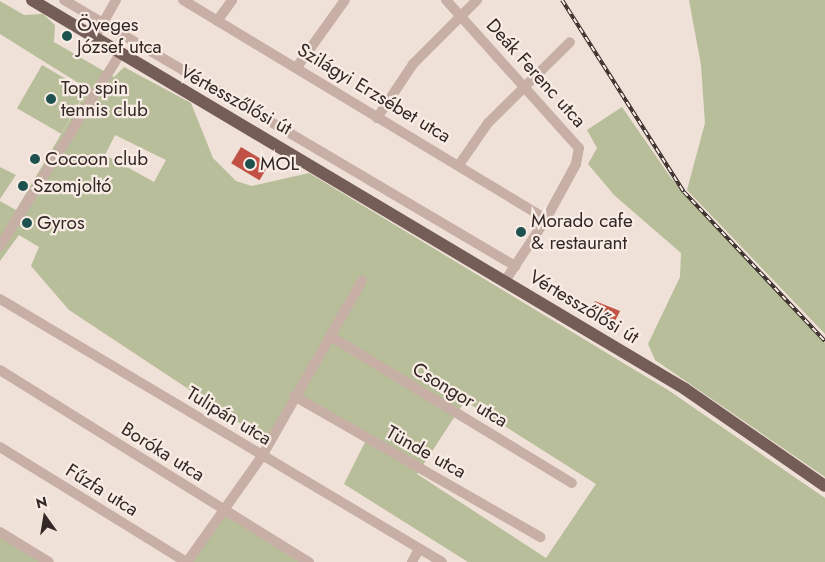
<!DOCTYPE html>
<meta charset="utf-8">
<style>
body{margin:0}
#map{position:relative;width:825px;height:562px;overflow:hidden;background:#f0e1d8;font-family:Jost,sans-serif}
div>[style]{position:absolute}
[style*='--x']{left:calc(var(--x)*1px);top:calc(var(--y)*1px);width:calc(var(--w)*1px);rotate:calc(var(--a)*1deg)}
.green>*{inset:0;background:#b7be99;transform-origin:0 0}
.building>*{inset:0;background:#c15145;transform-origin:0 0}
.minor>*{height:10px;margin:-5px;padding:0 5px;transform-origin:5px;border-radius:5px;background:#c7afa5}
.major>*{height:12px;margin:-6px;padding:0 6px;transform-origin:6px;border-radius:6px;background:#745d57}
.rail>*{height:4px;margin-top:-2px;transform-origin:0;background:repeating-linear-gradient(90deg,#f8ece4 0 5.5px,#332826 0 11px);box-sizing:border-box;border-block:1px solid #332826}
.dots>*{width:14px;height:14px;translate:-50% -50%;box-sizing:border-box;border:2px solid #f8ece4;border-radius:50%}
span{translate:-50% -50%;white-space:nowrap;text-align:center;line-height:1.15;-webkit-text-stroke:4.5px #f8ece4;paint-order:stroke}
.poi-label{font-size:19px;color:#332826}
.left{translate:0 -50%;text-align:left}
.street-label{font-size:19px;color:#332826}
.north{position:absolute;left:20px;top:492px;width:50px;height:50px;-webkit-text-stroke:4px #f8ece4;paint-order:stroke;rotate:347deg;font-size:14px;font-weight:700;line-height:20px;text-align:center;color:#332826}
.north::after{content:'';display:block;margin:auto;width:18px;height:22px;background:#332826;clip-path:polygon(50% 0,100% 100%,50% 72%,0 100%)}
</style>
<div id="map">
<div class="green">
<i style="clip-path:polygon(689px 0,825px 0,825px 334px,687px 190px,705px 123px,701px 65px)"></i>
<i style="clip-path:polygon(evenodd,0 1px,24px 15px,43px 14px,55px 25px,54px 42px,114px 77px,124px 67px,191px 103px,213px 158px,236px 181px,252px 186px,309px 173px,668px 390px,825px 498px,825px 562px,468px 562px,344px 484px,367px 438px,300px 395px,270px 443px,69px 310px,31px 266px,39px 247px,19px 235px,0 261px,0 201px,16px 210px,88px 89px,0 34px,0 1px,115px 135px,166px 160px,154px 182px,105px 155px,115px 135px,0 1px,465px 401px,596px 484px,546px 558px,417px 474px,465px 401px)"></i>
<i style="left:42px;top:65px;width:51px;height:50px;rotate:30deg"></i>
<i style="clip-path:polygon(622px 107px,671px 178px,825px 343px,825px 477px,655px 360px,648px 344px,680px 277px,681px 253px,614px 195px,588px 164px,597px 148px,587px 130px)"></i>
<i style="clip-path:polygon(0 167px,16px 175px,0 199px)"></i>
<i style="clip-path:polygon(227px 512px,303px 562px,187px 562px)"></i>
<i style="clip-path:polygon(0 534px,47px 562px,0 562px)"></i>
</div>
<div class="building">
<i style="left:241px;top:147px;width:33px;height:19px;rotate:31deg"></i>
<i style="clip-path:polygon(595px 301px,620px 311px,613px 325px,591px 308px)"></i>
</div>
<div class="minor">
<i style="--x:64;--y:0;--w:524;--a:30.53"></i>
<i style="--x:183;--y:0;--w:424;--a:31.1"></i>
<i style="--x:446;--y:0;--w:199;--a:48.1"></i>
<i style="--x:579;--y:148;--w:16;--a:101"></i>
<i style="--x:576;--y:164;--w:63;--a:118.6"></i>
<i style="--x:546;--y:219;--w:74;--a:123.5"></i>
<i style="--x:217;--y:21;--w:26;--a:-54"></i>
<i style="--x:95;--y:37;--w:43;--a:-60.4"></i>
<i style="--x:297;--y:67;--w:82;--a:-54.4"></i>
<i style="--x:377;--y:118;--w:65;--a:-56.3"></i>
<i style="--x:413;--y:64;--w:91;--a:-45"></i>
<i style="--x:459;--y:165;--w:51;--a:-55.4"></i>
<i style="--x:488;--y:123;--w:115;--a:-44.6"></i>
<i style="--x:0;--y:246;--w:226;--a:-58"></i>
<i style="--x:0;--y:299;--w:514;--a:30.75"></i>
<i style="--x:330;--y:336;--w:283;--a:31.3"></i>
<i style="--x:0;--y:370;--w:364;--a:31.9"></i>
<i style="--x:294;--y:396;--w:284;--a:29.8"></i>
<i style="--x:0;--y:447;--w:219;--a:31.7"></i>
<i style="--x:0;--y:532;--w:57;--a:31.5"></i>
<i style="--x:187;--y:562;--w:130;--a:-54.7"></i>
<i style="--x:262;--y:456;--w:202;--a:-60.3"></i>
<i style="--x:412;--y:562;--w:15;--a:-62"></i>
</div>
<div class="major">
<i style="--x:32;--y:0;--w:760;--a:30.78"></i>
<i style="--x:685;--y:389;--w:170;--a:34.7"></i>
</div>
<div class="rail">
<i style="--x:562;--y:0;--w:227;--a:57.6"></i>
<i style="--x:684;--y:192;--w:205;--a:46.6"></i>
</div>
<div class="dots">
<i style="left:67px;top:36px;background:#1d524e"></i>
<i style="left:51px;top:99px;background:#1d524e"></i>
<i style="left:35px;top:159px;background:#1d524e"></i>
<i style="left:250px;top:164px;background:#1d524e"></i>
<i style="left:23px;top:186px;background:#1d524e"></i>
<i style="left:27px;top:223px;background:#1d524e"></i>
<i style="left:521px;top:232px;background:#1d524e"></i>
</div>
<div class="poi-label">
<span class="left" style="left:77px;top:36px">Öveges<br>József utca</span>
<span class="left" style="left:61px;top:99px">Top spin<br>tennis club</span>
<span class="left" style="left:45px;top:159px">Cocoon club</span>
<span class="left" style="left:260px;top:164px">MOL</span>
<span class="left" style="left:33px;top:186px">Szomjoltó</span>
<span class="left" style="left:531px;top:232px">Morado cafe<br>&amp; restaurant</span>
<span class="left" style="left:37px;top:223px">Gyros</span>
</div>
<div class="street-label">
<span style="left:536px;top:73px;rotate:48deg">Deák Ferenc utca</span>
<span style="left:374px;top:93px;rotate:31deg">Szilágyi Erzsébet utca</span>
<span style="left:236px;top:100px;rotate:29deg">Vértesszőlősi út</span>
<span style="left:584px;top:307px;rotate:31deg">Vértesszőlősi út</span>
<span style="left:460px;top:395px;rotate:31deg">Csongor utca</span>
<span style="left:229px;top:416px;rotate:31deg">Tulipán utca</span>
<span style="left:163px;top:452px;rotate:32deg">Boróka utca</span>
<span style="left:426px;top:452px;rotate:29deg">Tünde utca</span>
<span style="left:102px;top:490px;rotate:32deg">Fűzfa utca</span>
</div>
<div class="north">N</div>
</div>
